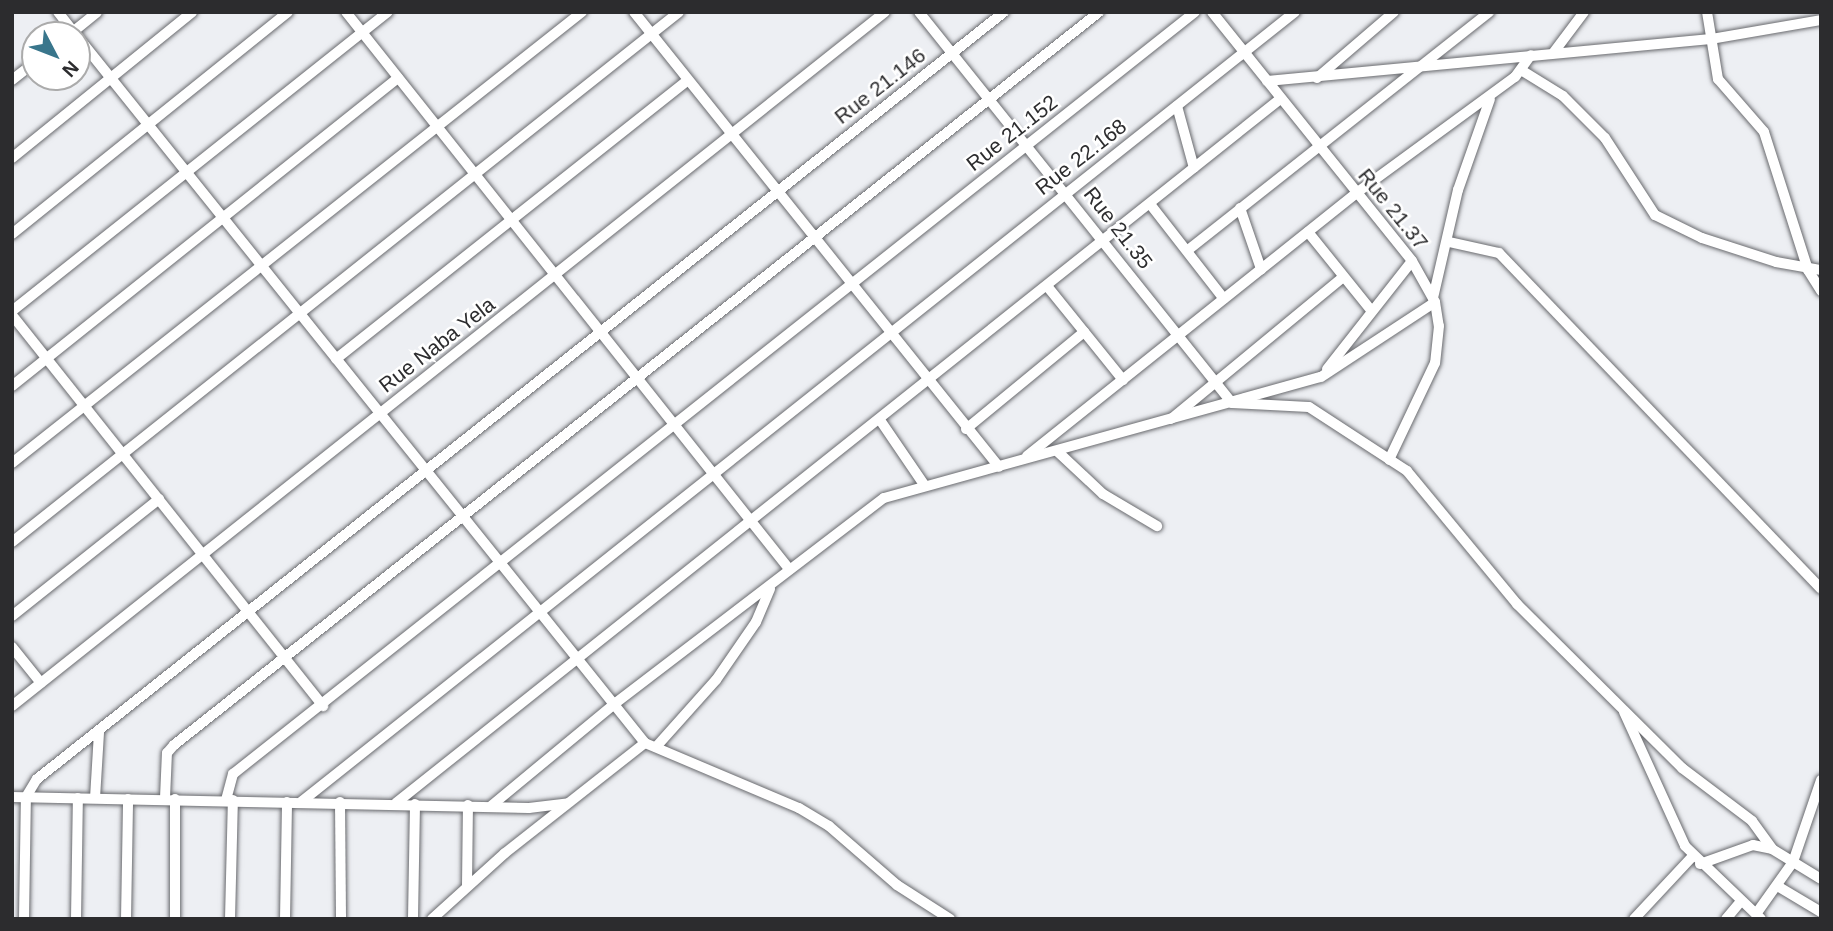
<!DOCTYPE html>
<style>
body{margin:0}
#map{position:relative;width:1833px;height:931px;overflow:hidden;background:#edeff3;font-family:Arial,sans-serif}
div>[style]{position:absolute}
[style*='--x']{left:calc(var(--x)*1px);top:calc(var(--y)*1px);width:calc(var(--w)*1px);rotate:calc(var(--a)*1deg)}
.roads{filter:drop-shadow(0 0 2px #696a6e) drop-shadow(0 0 2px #696a6e)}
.minor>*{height:10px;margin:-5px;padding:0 5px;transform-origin:5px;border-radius:5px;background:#fff}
span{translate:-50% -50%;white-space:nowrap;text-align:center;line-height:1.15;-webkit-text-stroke:5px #fff;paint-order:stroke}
.street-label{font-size:21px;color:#2c2c2e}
.frame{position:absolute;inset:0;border:14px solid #2c2c2e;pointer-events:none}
.north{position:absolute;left:21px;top:21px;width:70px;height:70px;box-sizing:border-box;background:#fff;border:2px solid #ababab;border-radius:50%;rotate:132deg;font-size:19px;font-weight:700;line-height:28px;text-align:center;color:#2c2c2e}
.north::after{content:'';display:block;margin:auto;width:24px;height:32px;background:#39768c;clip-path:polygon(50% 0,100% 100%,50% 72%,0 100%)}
</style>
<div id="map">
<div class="roads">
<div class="minor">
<i style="--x:58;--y:12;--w:29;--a:52"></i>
<i style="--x:346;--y:12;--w:712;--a:51.5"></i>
<i style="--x:634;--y:12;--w:583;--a:51.26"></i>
<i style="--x:919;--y:12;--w:501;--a:51.32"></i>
<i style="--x:1232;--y:403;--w:77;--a:3"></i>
<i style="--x:1309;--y:407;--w:117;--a:33.1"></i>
<i style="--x:1407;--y:471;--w:173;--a:50.4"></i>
<i style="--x:1517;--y:604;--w:233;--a:44.8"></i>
<i style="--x:1682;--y:768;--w:88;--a:37.1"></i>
<i style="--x:1752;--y:821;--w:34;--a:54"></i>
<i style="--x:1212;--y:12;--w:319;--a:51.2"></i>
<i style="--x:1412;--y:261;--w:47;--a:60.7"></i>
<i style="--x:1435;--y:302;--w:24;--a:81"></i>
<i style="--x:1439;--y:326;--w:37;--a:96"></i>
<i style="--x:1435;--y:363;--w:107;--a:115.4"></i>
<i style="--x:1707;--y:12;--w:68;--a:80.7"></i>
<i style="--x:1718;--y:79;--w:70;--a:49"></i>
<i style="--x:1764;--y:132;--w:145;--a:72.3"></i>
<i style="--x:1808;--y:270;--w:25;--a:58"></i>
<i style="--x:69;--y:35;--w:36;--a:-39"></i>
<i style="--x:77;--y:36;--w:907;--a:51.22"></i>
<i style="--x:645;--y:743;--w:167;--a:22.9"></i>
<i style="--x:799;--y:808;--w:35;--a:31"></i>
<i style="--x:829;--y:826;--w:90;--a:40.9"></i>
<i style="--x:897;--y:885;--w:63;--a:32.7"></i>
<i style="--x:1554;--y:52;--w:50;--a:-53.1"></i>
<i style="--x:1521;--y:70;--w:49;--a:31.8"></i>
<i style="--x:1563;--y:96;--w:59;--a:45"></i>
<i style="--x:1605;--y:138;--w:92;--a:57"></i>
<i style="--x:1655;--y:215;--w:52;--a:26.1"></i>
<i style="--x:1702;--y:238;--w:78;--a:18"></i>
<i style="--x:1776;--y:262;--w:46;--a:10.1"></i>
<i style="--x:1317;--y:78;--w:101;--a:-40.6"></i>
<i style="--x:12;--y:80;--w:29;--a:-38"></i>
<i style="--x:1267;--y:81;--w:446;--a:-5.4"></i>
<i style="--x:1711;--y:39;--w:112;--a:-9.8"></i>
<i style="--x:1177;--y:106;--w:64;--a:74.7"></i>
<i style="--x:12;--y:158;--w:232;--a:-39"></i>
<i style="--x:1150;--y:204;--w:120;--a:52.1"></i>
<i style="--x:1240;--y:208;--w:65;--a:71"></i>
<i style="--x:1308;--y:232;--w:100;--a:51.1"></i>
<i style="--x:12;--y:234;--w:354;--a:-38.8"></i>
<i style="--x:1449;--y:242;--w:51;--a:12.4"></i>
<i style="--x:1499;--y:253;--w:465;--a:46.2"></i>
<i style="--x:1188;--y:250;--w:384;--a:-38.3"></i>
<i style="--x:1047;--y:286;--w:121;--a:51"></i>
<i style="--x:1433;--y:298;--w:111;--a:-77"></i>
<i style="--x:1458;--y:190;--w:96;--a:-70.6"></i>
<i style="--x:12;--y:311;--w:480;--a:-38.5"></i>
<i style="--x:12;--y:315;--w:500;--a:51.5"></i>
<i style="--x:336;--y:359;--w:448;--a:-38.4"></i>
<i style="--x:1327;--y:369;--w:137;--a:-51.8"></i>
<i style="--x:12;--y:386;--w:494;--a:-38.6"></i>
<i style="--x:1171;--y:419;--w:223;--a:-39.5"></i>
<i style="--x:880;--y:420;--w:80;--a:55.7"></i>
<i style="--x:966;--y:429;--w:153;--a:-39.4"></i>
<i style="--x:1057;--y:451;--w:63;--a:43.1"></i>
<i style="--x:1103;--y:494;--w:63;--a:30.7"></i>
<i style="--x:1027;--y:456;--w:420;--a:-38.6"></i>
<i style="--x:1355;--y:194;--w:198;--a:-36.2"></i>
<i style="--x:1515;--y:77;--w:27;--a:-54"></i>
<i style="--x:12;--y:463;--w:727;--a:-38.35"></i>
<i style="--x:12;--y:542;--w:852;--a:-38.47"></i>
<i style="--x:12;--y:616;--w:188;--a:-38.5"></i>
<i style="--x:12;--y:647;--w:46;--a:51.1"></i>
<i style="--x:12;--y:706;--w:1115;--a:-38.48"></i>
<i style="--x:1624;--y:712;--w:147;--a:65.5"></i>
<i style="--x:1685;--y:846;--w:105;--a:43.8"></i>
<i style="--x:656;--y:747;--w:90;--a:-48.2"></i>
<i style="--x:716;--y:680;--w:70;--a:-55.4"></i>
<i style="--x:756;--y:622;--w:36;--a:-67"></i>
<i style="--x:12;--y:797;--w:517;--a:1.22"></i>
<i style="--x:529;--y:808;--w:38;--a:-7"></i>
<i style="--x:95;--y:798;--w:66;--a:-86.5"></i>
<i style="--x:165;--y:798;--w:45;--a:-87.5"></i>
<i style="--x:167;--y:753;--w:11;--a:-49"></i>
<i style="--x:174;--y:745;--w:1180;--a:-38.39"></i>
<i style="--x:175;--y:799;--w:120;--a:90"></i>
<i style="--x:226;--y:800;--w:27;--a:-75"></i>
<i style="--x:233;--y:774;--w:1227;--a:-38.38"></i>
<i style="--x:301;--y:802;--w:1270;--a:-38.48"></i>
<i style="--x:340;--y:802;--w:117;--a:89.5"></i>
<i style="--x:396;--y:803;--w:1129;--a:-38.53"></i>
<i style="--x:491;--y:806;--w:158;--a:-39.6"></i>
<i style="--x:613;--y:705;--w:341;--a:-37.4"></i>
<i style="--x:884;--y:498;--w:453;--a:-15.5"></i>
<i style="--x:1321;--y:377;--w:136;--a:-33.3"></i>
<i style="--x:1700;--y:864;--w:56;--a:-19.7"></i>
<i style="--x:1753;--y:845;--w:19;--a:12"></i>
<i style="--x:1772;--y:849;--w:57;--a:31.5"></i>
<i style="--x:467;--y:885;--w:80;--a:-89.3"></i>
<i style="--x:1779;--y:887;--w:49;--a:30.8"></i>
<i style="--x:1756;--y:914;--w:64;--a:-54.6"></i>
<i style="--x:1793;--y:862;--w:87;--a:-71.1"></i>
<i style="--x:24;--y:919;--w:122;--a:-89.1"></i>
<i style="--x:26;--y:797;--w:21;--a:-59"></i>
<i style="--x:37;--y:779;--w:1234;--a:-38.42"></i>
<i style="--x:76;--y:919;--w:121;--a:-89.1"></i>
<i style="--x:126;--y:919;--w:120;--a:-89"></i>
<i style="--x:230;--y:919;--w:119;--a:-88.6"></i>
<i style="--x:285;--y:919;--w:117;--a:-89"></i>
<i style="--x:413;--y:919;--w:115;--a:-89"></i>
<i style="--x:432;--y:919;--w:98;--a:-42.1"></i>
<i style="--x:505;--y:853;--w:178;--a:-38.2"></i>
<i style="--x:1634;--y:919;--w:85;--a:-46.9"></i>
<i style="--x:1726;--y:919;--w:23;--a:-50"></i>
</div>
</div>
<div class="street-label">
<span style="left:880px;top:86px;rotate:-38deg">Rue 21.146</span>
<span style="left:1012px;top:133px;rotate:-38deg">Rue 21.152</span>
<span style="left:1081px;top:157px;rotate:-38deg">Rue 22.168</span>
<span style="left:1393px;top:209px;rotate:51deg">Rue 21.37</span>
<span style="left:1118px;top:228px;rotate:52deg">Rue 21.35</span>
<span style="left:437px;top:345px;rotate:-38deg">Rue Naba Yela</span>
</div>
<div class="frame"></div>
<div class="north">N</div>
</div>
